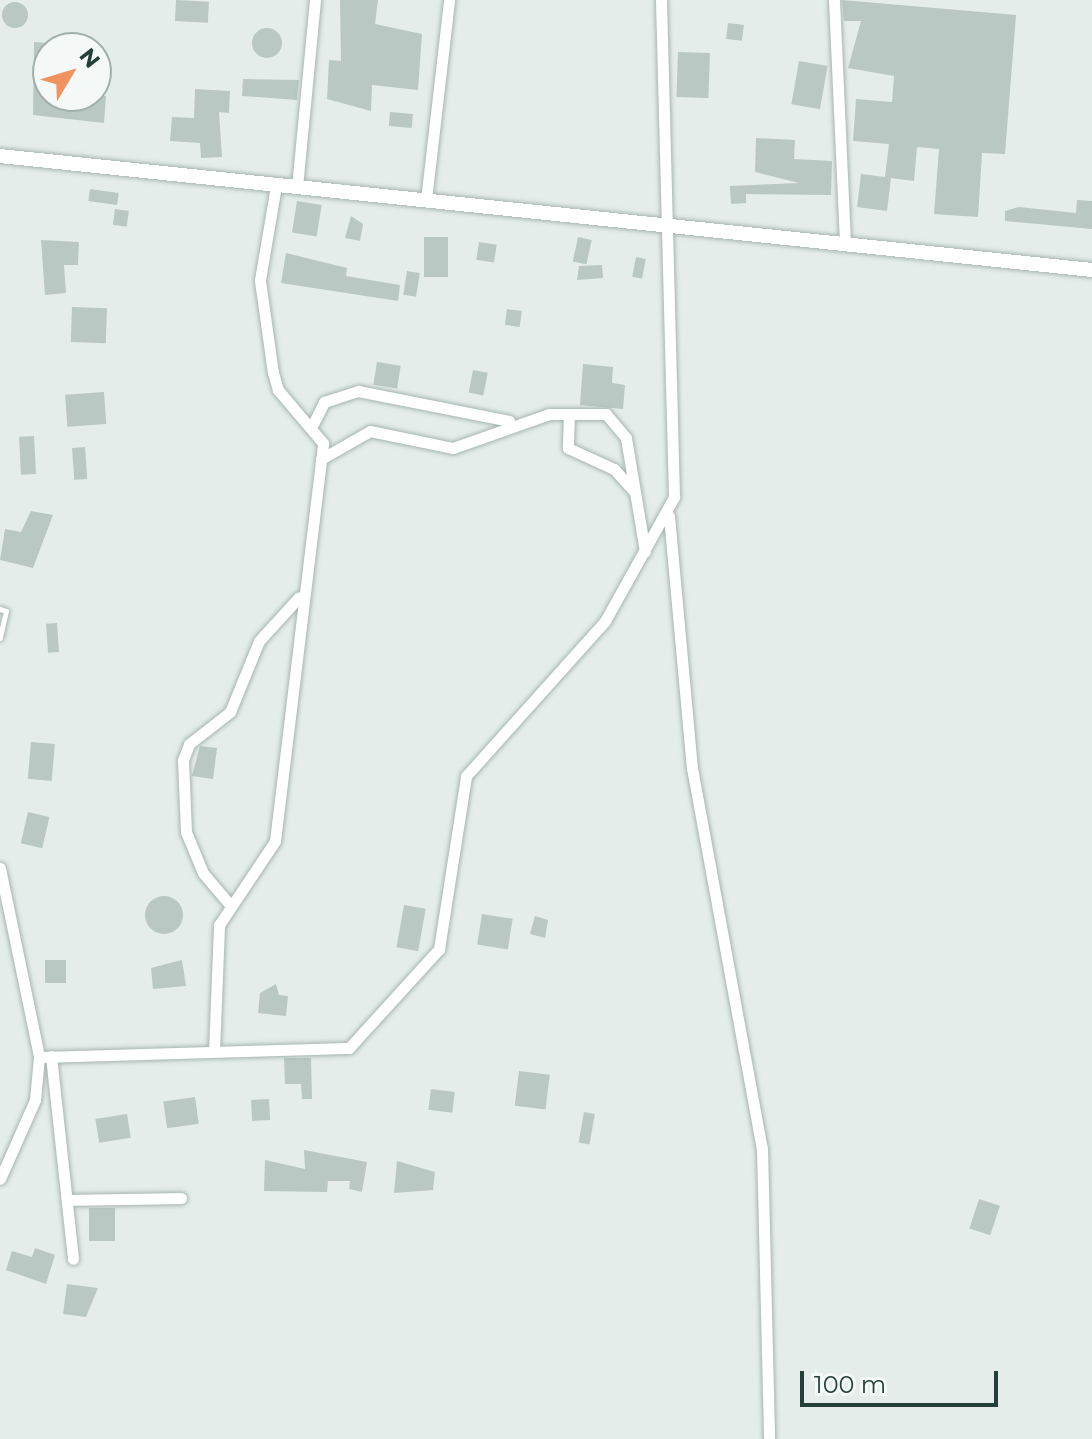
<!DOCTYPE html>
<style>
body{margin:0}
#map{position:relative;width:1092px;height:1439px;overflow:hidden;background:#e4edea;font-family:Montserrat,sans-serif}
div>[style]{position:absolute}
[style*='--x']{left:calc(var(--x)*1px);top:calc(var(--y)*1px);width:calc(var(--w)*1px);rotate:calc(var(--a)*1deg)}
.building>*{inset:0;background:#b9c8c3;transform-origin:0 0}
.round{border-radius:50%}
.roads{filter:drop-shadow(0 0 2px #a6b5b2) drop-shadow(0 0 2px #a6b5b2)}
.service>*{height:5px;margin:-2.5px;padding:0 2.5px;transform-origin:2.5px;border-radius:2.5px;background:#fff}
.minor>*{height:11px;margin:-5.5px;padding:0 5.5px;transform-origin:5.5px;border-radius:5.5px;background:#fff}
.tertiary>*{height:14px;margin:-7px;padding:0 7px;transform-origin:7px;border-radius:7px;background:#fff}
span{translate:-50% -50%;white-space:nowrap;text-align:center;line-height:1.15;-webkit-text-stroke:6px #f4f9f7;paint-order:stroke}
.north{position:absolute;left:32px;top:32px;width:80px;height:80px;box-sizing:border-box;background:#f4f9f7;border:2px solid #a0afab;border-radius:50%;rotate:52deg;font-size:22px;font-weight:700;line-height:32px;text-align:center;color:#233f3a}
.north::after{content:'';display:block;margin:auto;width:28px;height:36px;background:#f1935e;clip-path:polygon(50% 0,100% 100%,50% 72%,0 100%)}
.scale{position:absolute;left:800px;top:1371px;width:198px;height:36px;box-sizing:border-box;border:4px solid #233f3a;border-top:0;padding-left:10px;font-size:24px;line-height:28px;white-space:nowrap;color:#233f3a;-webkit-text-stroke:6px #f4f9f7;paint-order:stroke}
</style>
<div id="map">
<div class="building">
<i style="left:176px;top:0;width:33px;height:21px;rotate:3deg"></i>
<i style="clip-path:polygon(340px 0,378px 0,375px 24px,422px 34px,418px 90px,372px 85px,371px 111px,327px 99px,329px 60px,341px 61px)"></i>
<i style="clip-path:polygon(842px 0,1016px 15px,1005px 154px,982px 153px,978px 217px,934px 214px,939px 149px,917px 147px,914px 181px,891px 178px,887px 211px,857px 207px,861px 174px,885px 177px,889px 144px,853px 141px,856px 99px,892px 102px,894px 76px,848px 68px,861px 21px,844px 21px)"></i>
<i class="round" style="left:2px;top:2px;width:26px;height:26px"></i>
<i style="left:728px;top:23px;width:16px;height:16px;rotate:7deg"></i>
<i class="round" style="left:252px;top:28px;width:30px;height:30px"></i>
<i style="clip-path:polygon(34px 42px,48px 43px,48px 96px,106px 96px,104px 123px,33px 115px)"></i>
<i style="left:678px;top:52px;width:32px;height:45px;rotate:2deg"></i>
<i style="left:799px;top:61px;width:29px;height:44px;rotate:10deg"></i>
<i style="clip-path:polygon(243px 79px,299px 80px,297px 100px,242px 96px)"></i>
<i style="clip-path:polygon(195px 89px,230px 91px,229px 113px,219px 112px,222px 157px,201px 158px,200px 143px,170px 141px,172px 117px,194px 118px)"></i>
<i style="left:390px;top:112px;width:23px;height:14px;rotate:5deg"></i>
<i style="clip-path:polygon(756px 138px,795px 140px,794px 159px,832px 161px,831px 195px,746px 194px,746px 203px,731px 204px,730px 186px,799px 183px,755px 172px)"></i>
<i style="left:90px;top:189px;width:29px;height:12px;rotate:8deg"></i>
<i style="clip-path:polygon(1077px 200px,1092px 201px,1092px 229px,1005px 221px,1005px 211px,1019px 207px,1076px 213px)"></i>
<i style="left:297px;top:201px;width:25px;height:32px;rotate:9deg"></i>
<i style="left:115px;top:209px;width:14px;height:16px;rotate:8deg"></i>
<i style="clip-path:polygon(351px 216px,363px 224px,360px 241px,345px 238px)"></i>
<i style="left:424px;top:237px;width:24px;height:40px"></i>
<i style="left:578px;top:237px;width:14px;height:25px;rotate:12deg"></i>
<i style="clip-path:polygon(41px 240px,79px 242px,78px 265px,64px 265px,66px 293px,45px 295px)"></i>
<i style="left:479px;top:242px;width:18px;height:18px;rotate:9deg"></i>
<i style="clip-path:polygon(286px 253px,347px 268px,346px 276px,400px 285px,398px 301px,281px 283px)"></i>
<i style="left:636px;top:257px;width:10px;height:20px;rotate:11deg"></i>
<i style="clip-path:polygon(602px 265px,603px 278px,577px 280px,579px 266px)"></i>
<i style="left:407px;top:271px;width:13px;height:24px;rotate:9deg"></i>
<i style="left:72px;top:307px;width:35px;height:35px;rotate:2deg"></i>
<i style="left:507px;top:309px;width:15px;height:16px;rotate:8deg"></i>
<i style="left:377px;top:362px;width:24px;height:23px;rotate:9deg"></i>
<i style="clip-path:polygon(583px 364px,613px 367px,612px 383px,625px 385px,623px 409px,580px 405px)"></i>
<i style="left:473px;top:370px;width:15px;height:23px;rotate:11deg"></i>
<i style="left:104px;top:392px;width:32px;height:39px;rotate:86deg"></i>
<i style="left:34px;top:436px;width:38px;height:15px;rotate:87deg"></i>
<i style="left:85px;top:447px;width:32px;height:13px;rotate:86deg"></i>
<i style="clip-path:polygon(31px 511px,53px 515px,33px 568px,0 560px,5px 529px,21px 532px)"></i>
<i style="left:57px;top:623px;width:29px;height:11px;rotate:86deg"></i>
<i style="left:31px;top:742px;width:24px;height:37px;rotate:5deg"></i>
<i style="clip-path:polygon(200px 746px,217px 748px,213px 779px,192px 776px)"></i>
<i style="left:28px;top:812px;width:22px;height:32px;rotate:13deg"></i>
<i class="round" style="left:145px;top:896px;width:38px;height:38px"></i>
<i style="left:404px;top:905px;width:22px;height:43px;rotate:10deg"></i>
<i style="left:482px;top:914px;width:31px;height:31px;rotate:9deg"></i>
<i style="clip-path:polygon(535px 916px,548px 920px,545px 938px,530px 934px)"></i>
<i style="left:45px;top:960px;width:21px;height:23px"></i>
<i style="clip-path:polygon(182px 960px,186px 986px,153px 989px,151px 968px)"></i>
<i style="clip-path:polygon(276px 984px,279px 995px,288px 996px,286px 1016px,258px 1013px,260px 993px)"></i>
<i style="clip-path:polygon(284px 1058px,311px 1058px,312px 1099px,302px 1099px,301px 1084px,285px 1084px)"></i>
<i style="left:519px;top:1071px;width:31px;height:35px;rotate:7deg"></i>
<i style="left:431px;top:1089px;width:24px;height:21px;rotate:7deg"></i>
<i style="left:195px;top:1097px;width:27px;height:32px;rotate:82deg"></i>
<i style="left:269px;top:1099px;width:21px;height:18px;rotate:87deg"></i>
<i style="left:584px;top:1112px;width:11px;height:31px;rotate:10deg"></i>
<i style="left:127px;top:1114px;width:24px;height:32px;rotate:81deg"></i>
<i style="clip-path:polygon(304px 1150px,367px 1162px,362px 1192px,349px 1189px,350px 1181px,328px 1181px,327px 1192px,264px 1191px,265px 1160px,305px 1169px)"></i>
<i style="clip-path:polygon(397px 1161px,435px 1172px,433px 1190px,394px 1193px)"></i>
<i style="left:979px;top:1199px;width:22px;height:31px;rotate:18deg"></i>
<i style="left:89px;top:1208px;width:26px;height:33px"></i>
<i style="clip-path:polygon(35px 1248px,55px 1255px,46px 1284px,6px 1270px,12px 1251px,32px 1257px)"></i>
<i style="clip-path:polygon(67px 1284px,98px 1288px,86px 1317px,63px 1314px)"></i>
</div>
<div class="roads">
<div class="service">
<i style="--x:0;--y:609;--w:6;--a:18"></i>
<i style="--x:6;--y:611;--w:28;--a:103"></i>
</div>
<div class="minor">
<i style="--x:834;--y:0;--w:244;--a:87.4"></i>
<i style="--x:297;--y:187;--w:188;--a:-84.5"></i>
<i style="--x:426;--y:200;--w:201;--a:-83.4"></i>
<i style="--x:569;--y:414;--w:34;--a:92"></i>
<i style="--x:568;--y:448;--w:51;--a:24.5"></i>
<i style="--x:614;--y:469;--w:30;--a:48"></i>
<i style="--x:313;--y:424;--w:25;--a:-63"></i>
<i style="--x:324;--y:402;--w:36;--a:-18"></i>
<i style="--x:358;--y:391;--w:154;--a:11.2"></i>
<i style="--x:321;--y:459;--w:56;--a:-29.7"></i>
<i style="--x:370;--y:431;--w:85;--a:11.6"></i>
<i style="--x:453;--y:448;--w:102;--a:-19.5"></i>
<i style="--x:549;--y:414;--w:57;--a:0"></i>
<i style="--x:606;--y:414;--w:31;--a:50"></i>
<i style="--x:626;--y:438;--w:115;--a:80.5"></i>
<i style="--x:669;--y:516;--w:253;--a:84.8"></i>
<i style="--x:692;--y:768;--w:386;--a:79.6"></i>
<i style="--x:762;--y:1148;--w:291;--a:88.6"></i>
<i style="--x:0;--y:868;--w:193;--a:78.3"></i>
<i style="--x:39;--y:1057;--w:43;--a:95.3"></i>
<i style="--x:35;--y:1100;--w:86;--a:113.9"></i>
<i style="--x:231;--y:906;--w:43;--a:-130.3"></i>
<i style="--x:203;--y:873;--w:44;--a:-112.5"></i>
<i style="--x:186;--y:832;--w:72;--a:-92.4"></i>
<i style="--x:183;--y:760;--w:17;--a:-69"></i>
<i style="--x:189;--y:744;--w:52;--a:-38"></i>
<i style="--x:230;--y:712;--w:77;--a:-67.8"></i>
<i style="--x:259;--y:641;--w:59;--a:-47.7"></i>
<i style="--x:214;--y:1051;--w:126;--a:-87.7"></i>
<i style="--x:219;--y:925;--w:101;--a:-56.3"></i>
<i style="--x:275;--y:841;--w:401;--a:-83.1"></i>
<i style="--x:323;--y:443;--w:70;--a:-130.3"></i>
<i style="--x:278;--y:390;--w:18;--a:-106"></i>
<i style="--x:273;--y:373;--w:94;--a:-98"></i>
<i style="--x:260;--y:280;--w:96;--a:-80.4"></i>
<i style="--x:51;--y:1056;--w:204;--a:83.8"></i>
<i style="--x:39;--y:1057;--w:310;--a:-1.7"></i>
<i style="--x:349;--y:1048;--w:134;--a:-47.7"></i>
<i style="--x:439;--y:949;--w:175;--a:-81.1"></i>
<i style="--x:466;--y:776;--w:208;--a:-48.1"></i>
<i style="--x:605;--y:621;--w:142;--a:-60.9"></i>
<i style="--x:674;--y:497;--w:497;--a:-91.5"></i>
<i style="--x:68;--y:1200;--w:113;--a:-1"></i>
</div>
<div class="tertiary">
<i style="--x:0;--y:156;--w:1098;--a:5.96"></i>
</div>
</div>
<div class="north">N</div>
<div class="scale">100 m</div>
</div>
